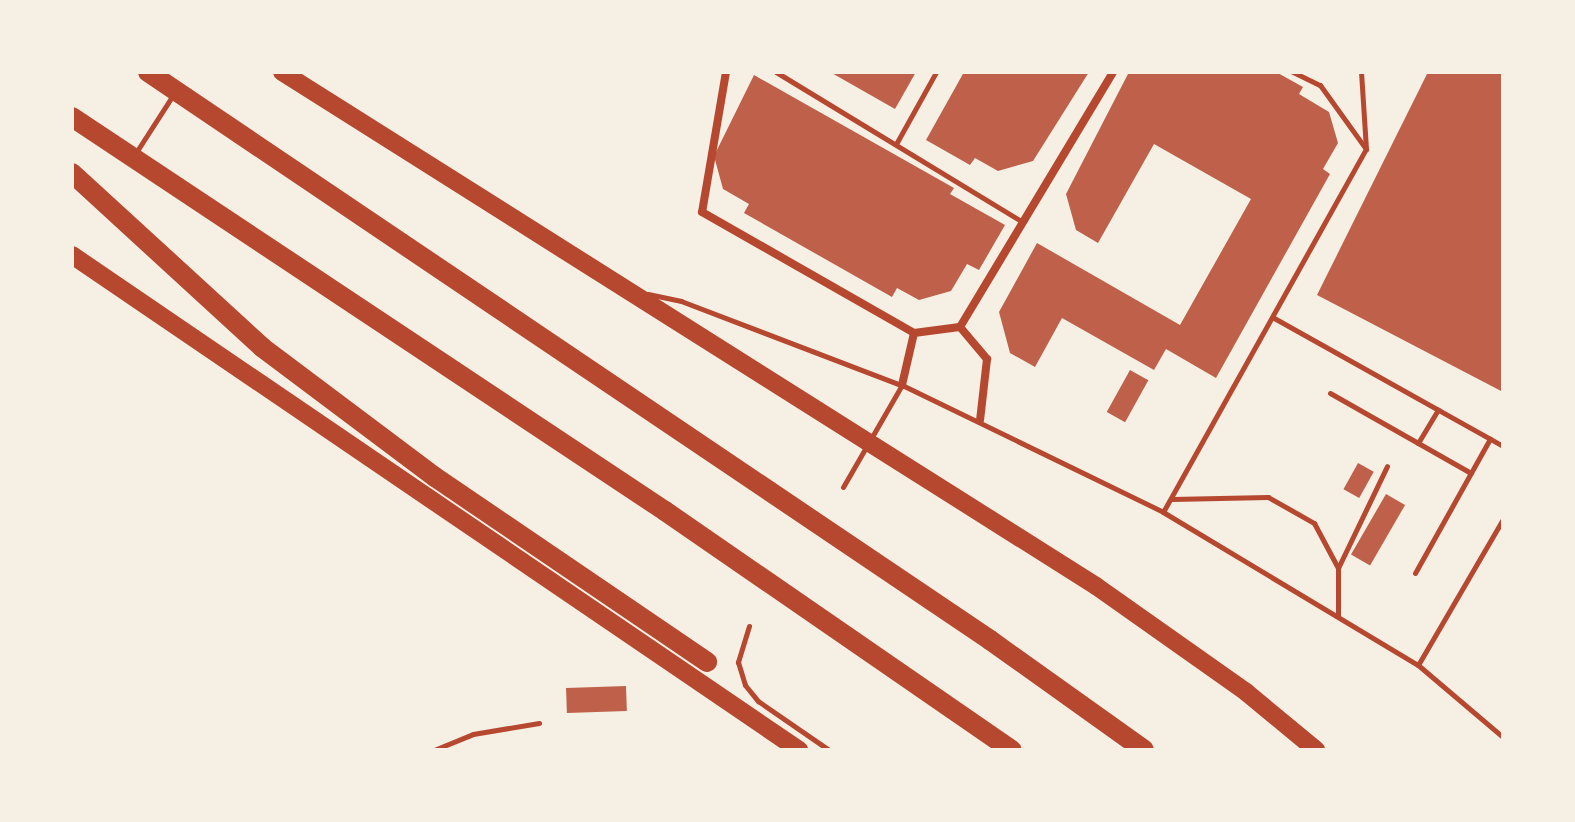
<!DOCTYPE html>
<style>
body{margin:0}
#map{position:relative;width:1575px;height:822px;overflow:hidden;background:#f6efe4;font-family:Mulish,sans-serif}
div>[style]{position:absolute}
[style*='--x']{left:calc(var(--x)*1px);top:calc(var(--y)*1px);width:calc(var(--w)*1px);rotate:calc(var(--a)*1deg)}
.building>*{inset:0;background:#bf614a;transform-origin:0 0}
.service>*{height:5px;margin:-2.5px;padding:0 2.5px;transform-origin:2.5px;border-radius:2.5px;background:#b5482f}
.minor>*{height:8px;margin:-4px;padding:0 4px;transform-origin:4px;border-radius:4px;background:#b5482f}
.primary>*{height:18px;margin:-9px;padding:0 9px;transform-origin:9px;border-radius:9px;background:#b5482f}
.motorway>*{height:20px;margin:-10px;padding:0 10px;transform-origin:10px;border-radius:10px;background:#b5482f}
span{translate:-50% -50%;white-space:nowrap;text-align:center;line-height:1.15;-webkit-text-stroke:8px #f6efe4;paint-order:stroke}
.frame{position:absolute;inset:0;border:74px solid #f6efe4;pointer-events:none}
</style>
<div id="map">
<div class="building">
<i style="clip-path:polygon(830px 72px,916px 72px,895px 109px)"></i>
<i style="clip-path:polygon(964px 72px,1089px 72px,1033px 161px,998px 171px,975px 158px,970px 165px,926px 140px)"></i>
<i style="clip-path:polygon(1129px 72px,1276px 72px,1303px 87px,1299px 94px,1329px 112px,1338px 143px,1323px 169px,1330px 174px,1216px 378px,1166px 349px,1154px 370px,1062px 318px,1035px 367px,1010px 353px,999px 312px,1037px 243px,1180px 325px,1251px 199px,1154px 144px,1098px 243px,1076px 230px,1066px 194px)"></i>
<i style="clip-path:polygon(1428px 72px,1503px 72px,1503px 392px,1317px 295px)"></i>
<i style="clip-path:polygon(754px 75px,954px 188px,950px 194px,1005px 225px,979px 270px,967px 264px,951px 291px,919px 300px,897px 288px,892px 297px,744px 213px,749px 204px,723px 189px,714px 156px)"></i>
<i style="left:1130px;top:370px;width:21px;height:48px;rotate:29deg"></i>
<i style="left:1358px;top:463px;width:18px;height:30px;rotate:29deg"></i>
<i style="left:1386px;top:494px;width:22px;height:70px;rotate:30deg"></i>
<i style="left:626px;top:686px;width:25px;height:60px;rotate:88deg"></i>
</div>
<div class="service">
<i style="--x:776;--y:72;--w:289;--a:31.3"></i>
<i style="--x:1293;--y:72;--w:30;--a:26"></i>
<i style="--x:1320;--y:85;--w:79;--a:54.3"></i>
<i style="--x:896;--y:144;--w:82;--a:-60.9"></i>
<i style="--x:135;--y:154;--w:70;--a:-57.2"></i>
<i style="--x:648;--y:294;--w:34;--a:12"></i>
<i style="--x:681;--y:301;--w:235;--a:20.9"></i>
<i style="--x:1274;--y:318;--w:262;--a:29.2"></i>
<i style="--x:1330;--y:393;--w:162;--a:29.6"></i>
<i style="--x:1418;--y:443;--w:39;--a:-59"></i>
<i style="--x:843;--y:487;--w:118;--a:-60"></i>
<i style="--x:902;--y:385;--w:290;--a:25.9"></i>
<i style="--x:1163;--y:512;--w:297;--a:31"></i>
<i style="--x:1418;--y:665;--w:111;--a:40.3"></i>
<i style="--x:1172;--y:499;--w:96;--a:-1.2"></i>
<i style="--x:1268;--y:497;--w:53;--a:29.5"></i>
<i style="--x:1314;--y:523;--w:51;--a:61.9"></i>
<i style="--x:1338;--y:568;--w:48;--a:90"></i>
<i style="--x:1163;--y:512;--w:416;--a:-60.8"></i>
<i style="--x:1366;--y:149;--w:77;--a:-93.7"></i>
<i style="--x:1338;--y:568;--w:113;--a:-64.3"></i>
<i style="--x:1415;--y:573;--w:154;--a:-60.8"></i>
<i style="--x:749;--y:626;--w:38;--a:107"></i>
<i style="--x:738;--y:662;--w:24;--a:73"></i>
<i style="--x:745;--y:685;--w:21;--a:51"></i>
<i style="--x:758;--y:701;--w:86;--a:34.6"></i>
<i style="--x:1418;--y:665;--w:169;--a:-59.8"></i>
<i style="--x:434;--y:750;--w:42;--a:-22.3"></i>
<i style="--x:473;--y:734;--w:67;--a:-9.5"></i>
</div>
<div class="minor">
<i style="--x:726;--y:72;--w:142;--a:99.7"></i>
<i style="--x:702;--y:212;--w:244;--a:29.7"></i>
<i style="--x:960;--y:327;--w:297;--a:-59"></i>
<i style="--x:902;--y:385;--w:53;--a:-77"></i>
<i style="--x:914;--y:333;--w:46;--a:-7.4"></i>
<i style="--x:960;--y:327;--w:42;--a:49.8"></i>
<i style="--x:987;--y:359;--w:61;--a:96.5"></i>
</div>
<div class="primary">
<i style="--x:282;--y:72;--w:963;--a:32.27"></i>
<i style="--x:1096;--y:586;--w:184;--a:35.2"></i>
<i style="--x:1246;--y:692;--w:91;--a:39.6"></i>
<i style="--x:72;--y:255;--w:880;--a:34.25"></i>
</div>
<div class="motorway">
<i style="--x:148;--y:72;--w:1016;--a:34"></i>
<i style="--x:990;--y:640;--w:189;--a:35.5"></i>
<i style="--x:72;--y:117;--w:712;--a:33.6"></i>
<i style="--x:665;--y:511;--w:421;--a:34.6"></i>
<i style="--x:72;--y:173;--w:259;--a:42.5"></i>
<i style="--x:263;--y:348;--w:215;--a:36.9"></i>
<i style="--x:435;--y:477;--w:329;--a:34.2"></i>
</div>
<div class="frame"></div>
</div>
